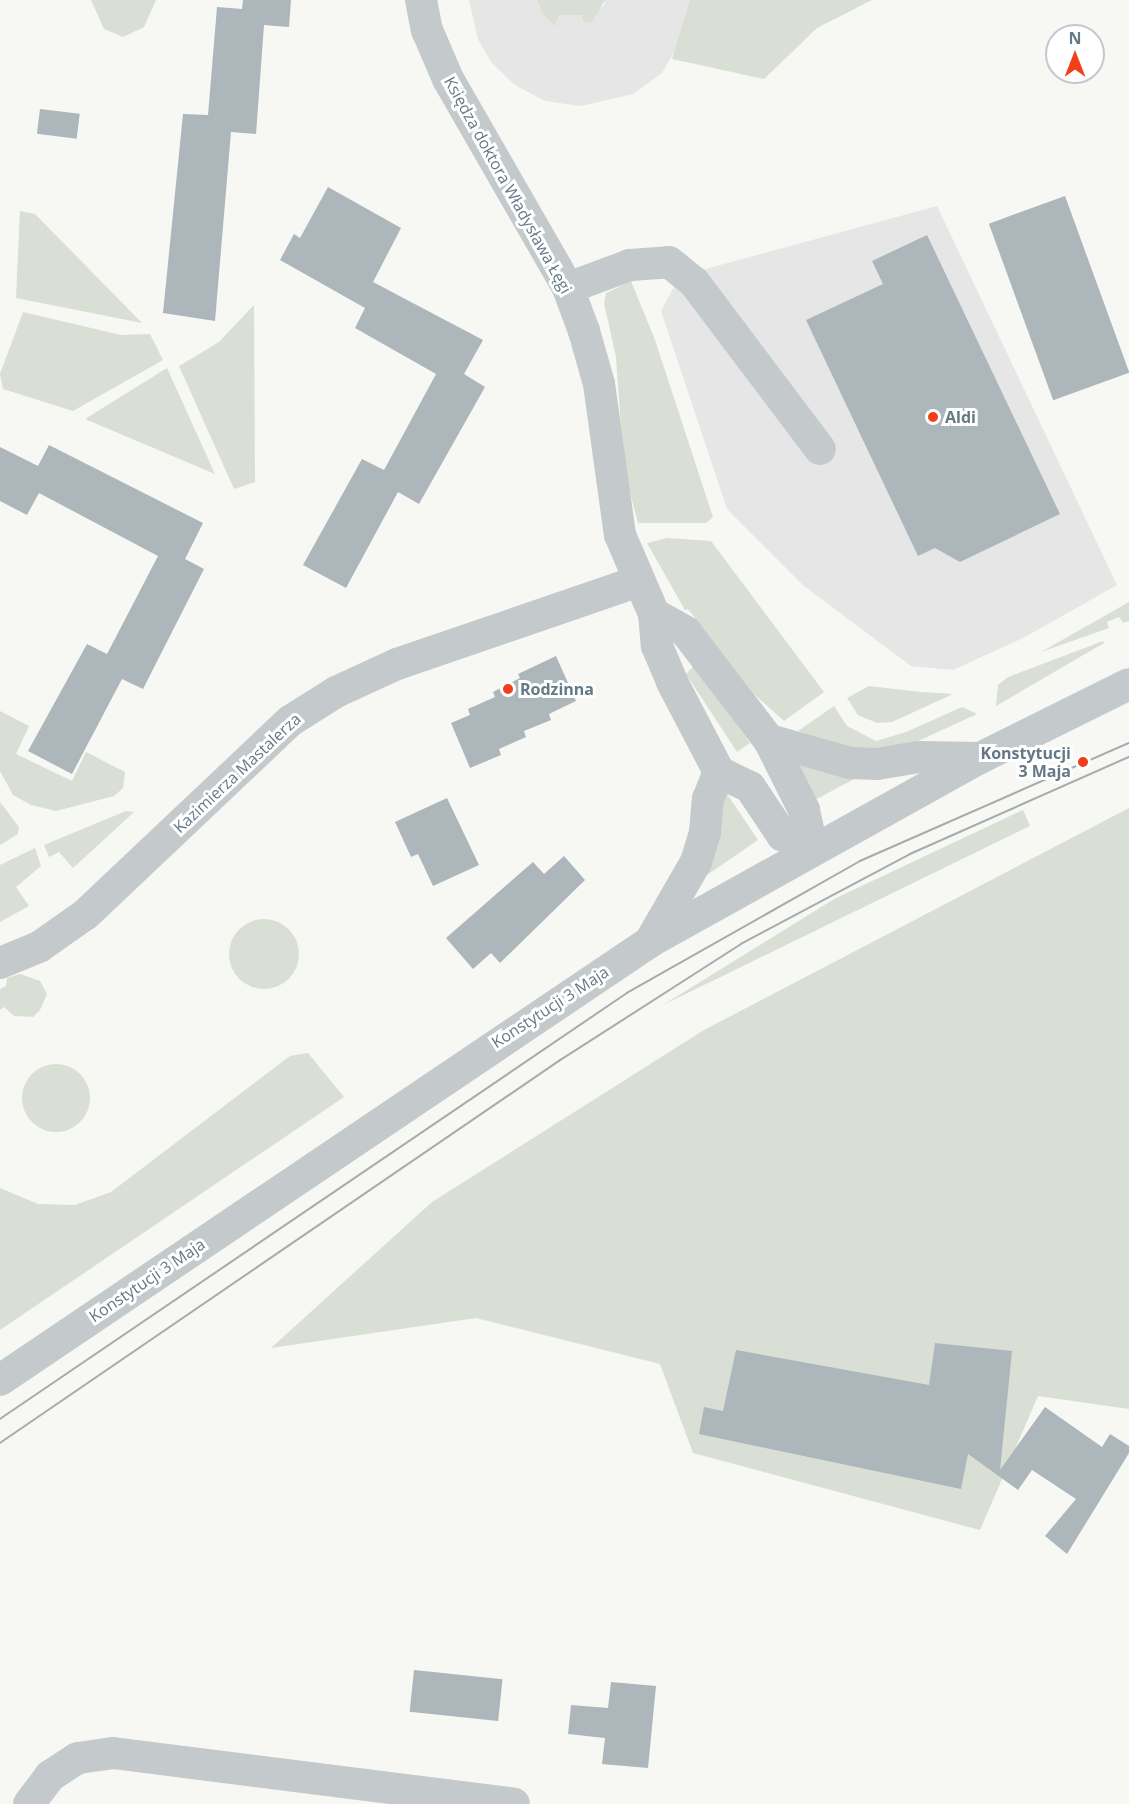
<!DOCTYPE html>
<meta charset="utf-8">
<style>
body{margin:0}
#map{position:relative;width:1129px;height:1804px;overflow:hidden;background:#f7f7f4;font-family:"Open Sans",sans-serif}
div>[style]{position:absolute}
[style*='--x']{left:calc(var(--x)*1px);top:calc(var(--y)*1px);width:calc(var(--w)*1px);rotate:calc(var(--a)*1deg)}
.built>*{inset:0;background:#e5e6e5}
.green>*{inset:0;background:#d9dfd4}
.round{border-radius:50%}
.building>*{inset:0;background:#adb6bb;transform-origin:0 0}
.minor>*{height:32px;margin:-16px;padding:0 16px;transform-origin:16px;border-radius:16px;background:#c4c9cc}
.tram>*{height:1.5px;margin:-0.75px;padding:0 0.75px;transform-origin:0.75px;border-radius:0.75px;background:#a4acb1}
.dots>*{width:16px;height:16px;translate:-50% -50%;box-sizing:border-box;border:3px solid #fff;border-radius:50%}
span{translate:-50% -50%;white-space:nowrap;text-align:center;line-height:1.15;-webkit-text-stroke:6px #fff;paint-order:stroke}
.street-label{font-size:16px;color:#647987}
.poi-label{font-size:16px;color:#647987;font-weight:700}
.left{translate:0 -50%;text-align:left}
.right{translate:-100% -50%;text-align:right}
.north{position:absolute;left:1045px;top:24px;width:60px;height:60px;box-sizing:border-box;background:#fff;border:2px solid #c1c9cf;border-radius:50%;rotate:0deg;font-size:16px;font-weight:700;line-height:24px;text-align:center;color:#647987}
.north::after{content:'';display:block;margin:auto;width:21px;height:27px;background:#f03f1a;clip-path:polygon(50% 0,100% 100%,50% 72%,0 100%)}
</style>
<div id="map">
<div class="built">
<i style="clip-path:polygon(469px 0,537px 0,555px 25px,559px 15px,582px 15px,604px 6px,605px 0,692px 0,688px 28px,662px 73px,633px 94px,581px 106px,545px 101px,515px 85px,491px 62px,478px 39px)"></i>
<i style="clip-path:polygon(937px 206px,1117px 585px,1025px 637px,953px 670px,911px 666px,804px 586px,727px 509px,661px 311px,680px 276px)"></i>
</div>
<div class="green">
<i style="clip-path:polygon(91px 0,156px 0,144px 27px,123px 37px,104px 29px)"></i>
<i style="clip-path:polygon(537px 0,605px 0,592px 22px,584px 23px,582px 15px,559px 15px,555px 26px,543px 14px)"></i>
<i style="clip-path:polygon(690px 0,872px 0,817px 28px,764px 79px,672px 59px)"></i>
<i style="clip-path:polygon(20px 211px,35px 214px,142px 323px,16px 298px)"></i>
<i style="clip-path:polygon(631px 281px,655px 340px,713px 517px,706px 523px,638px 523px,624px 470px,616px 357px,604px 303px,606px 293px)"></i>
<i style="clip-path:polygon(254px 305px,255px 482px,234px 489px,179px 366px,219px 342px)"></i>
<i style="clip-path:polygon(23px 312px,121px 335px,150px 334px,163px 360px,73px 411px,3px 389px,0 374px)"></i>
<i style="clip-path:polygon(167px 368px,215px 474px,85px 419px)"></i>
<i style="clip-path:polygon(667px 538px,711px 541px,824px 692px,784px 721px,754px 694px,688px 609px,685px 610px,647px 543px)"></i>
<i style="clip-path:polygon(1129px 602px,1129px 621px,1123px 623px,1119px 617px,1107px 622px,1109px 628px,1041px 652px)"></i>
<i style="clip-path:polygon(1103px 641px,1104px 643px,996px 706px,998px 685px,1008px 677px)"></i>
<i style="clip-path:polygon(693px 667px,699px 669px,750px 743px,737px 752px,686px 674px)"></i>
<i style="clip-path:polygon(869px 686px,920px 692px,953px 694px,892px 722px,877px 723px,858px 715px,847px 698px)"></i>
<i style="clip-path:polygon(834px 706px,847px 726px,876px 741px,906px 732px,962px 707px,977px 714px,903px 748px,865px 752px,826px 743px,798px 731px)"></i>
<i style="clip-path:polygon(0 711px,29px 726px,16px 754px,72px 781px,86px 752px,125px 772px,123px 788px,114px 796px,56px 811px,31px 805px,13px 795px,0 771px)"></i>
<i style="clip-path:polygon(786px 754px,856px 778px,815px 800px)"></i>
<i style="clip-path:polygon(723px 788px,758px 840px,707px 875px)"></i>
<i style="clip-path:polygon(0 802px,19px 827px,18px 834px,0 845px)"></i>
<i style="clip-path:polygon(1129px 808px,1129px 1409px,1038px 1396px,980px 1530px,693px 1453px,660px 1364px,476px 1318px,271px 1348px,432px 1202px,704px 1030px)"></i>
<i style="clip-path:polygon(1023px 810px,1030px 826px,663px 1005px,834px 899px)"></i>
<i style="clip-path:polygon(126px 811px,134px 812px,73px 868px,59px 852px,49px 857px,44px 845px)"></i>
<i style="clip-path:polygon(35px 848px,41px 866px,16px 887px,29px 906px,0 922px,0 865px)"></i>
<i class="round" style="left:229px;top:919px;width:70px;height:70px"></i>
<i style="clip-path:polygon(20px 974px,40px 981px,47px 994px,40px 1010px,33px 1017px,14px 1016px,4px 1007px,0 1010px,0 989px,6px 986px,7px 978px)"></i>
<i style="clip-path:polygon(308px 1053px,344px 1097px,0 1330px,0 1188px,38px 1204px,75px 1205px,111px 1192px,290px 1056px)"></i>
<i class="round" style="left:22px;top:1064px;width:68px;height:68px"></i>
</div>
<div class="building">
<i style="clip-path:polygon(243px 0,291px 0,289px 27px,264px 25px,256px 134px,231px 132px,215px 321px,163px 313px,183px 114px,208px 115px,217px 7px,242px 9px)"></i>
<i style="left:40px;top:109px;width:40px;height:25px;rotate:7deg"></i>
<i style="clip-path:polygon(328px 187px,401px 228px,373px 282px,483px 340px,464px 374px,485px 387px,419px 504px,398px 492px,346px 588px,303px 565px,362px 459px,384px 470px,436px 374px,355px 328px,365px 308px,280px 260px,294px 234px,300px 238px)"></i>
<i style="left:1065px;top:196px;width:188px;height:81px;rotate:70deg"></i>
<i style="clip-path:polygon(927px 235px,1060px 514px,960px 562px,935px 548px,918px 556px,806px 320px,883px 284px,872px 261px)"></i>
<i style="clip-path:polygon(49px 445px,203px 523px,185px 559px,204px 569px,143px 689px,122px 679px,72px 774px,28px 751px,87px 644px,107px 654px,158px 556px,39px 493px,27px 515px,0 501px,0 447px,38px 466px)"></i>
<i style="clip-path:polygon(556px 656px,576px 701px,549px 714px,551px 720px,524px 731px,526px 737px,499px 749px,501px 755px,470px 768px,451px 723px,470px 715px,468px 709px,495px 697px,493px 692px,520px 678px,518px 674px)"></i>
<i style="clip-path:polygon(447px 798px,479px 865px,433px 886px,418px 854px,411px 857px,395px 822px)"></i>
<i style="clip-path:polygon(564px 856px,585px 880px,500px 963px,491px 953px,473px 969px,446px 938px,533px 862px,544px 874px)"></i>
<i style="clip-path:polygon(935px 1343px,1012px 1351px,1000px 1470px,1045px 1407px,1102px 1447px,1110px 1434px,1129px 1446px,1129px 1453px,1067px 1554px,1045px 1536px,1076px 1499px,1032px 1470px,1018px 1490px,968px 1454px,961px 1489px,699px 1434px,704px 1407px,723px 1411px,736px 1350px,929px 1385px)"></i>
<i style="left:414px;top:1670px;width:89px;height:42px;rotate:6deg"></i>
<i style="clip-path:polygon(611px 1682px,656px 1686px,648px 1768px,602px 1764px,605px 1738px,568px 1734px,571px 1705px,608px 1708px)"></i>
</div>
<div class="minor">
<i style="--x:421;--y:0;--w:31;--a:79"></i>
<i style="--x:427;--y:30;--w:53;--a:66.8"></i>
<i style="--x:448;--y:79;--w:241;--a:60.1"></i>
<i style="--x:568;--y:288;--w:46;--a:69.6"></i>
<i style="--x:584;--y:331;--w:55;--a:74.2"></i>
<i style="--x:599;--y:384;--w:152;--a:82.1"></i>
<i style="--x:620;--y:535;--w:86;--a:66.7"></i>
<i style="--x:654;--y:614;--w:32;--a:85"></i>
<i style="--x:657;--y:646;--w:39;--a:67"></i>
<i style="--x:672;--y:682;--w:102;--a:62.4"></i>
<i style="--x:719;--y:772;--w:34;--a:26"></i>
<i style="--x:750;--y:787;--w:58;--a:56.3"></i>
<i style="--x:782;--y:835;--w:33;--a:25"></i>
<i style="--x:568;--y:288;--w:66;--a:-20.4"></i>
<i style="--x:630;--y:265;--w:39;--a:-4"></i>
<i style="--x:669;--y:262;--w:32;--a:39"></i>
<i style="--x:694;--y:282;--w:209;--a:53"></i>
<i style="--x:654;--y:614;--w:37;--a:29"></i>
<i style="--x:686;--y:632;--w:136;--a:52.5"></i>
<i style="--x:769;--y:740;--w:78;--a:63.4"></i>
<i style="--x:804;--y:810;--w:40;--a:78"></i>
<i style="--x:769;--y:740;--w:84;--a:15.9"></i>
<i style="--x:850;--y:763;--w:27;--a:2"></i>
<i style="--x:877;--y:764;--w:43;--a:-9.5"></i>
<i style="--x:919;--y:757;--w:61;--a:0.9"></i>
<i style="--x:651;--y:940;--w:90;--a:-60"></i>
<i style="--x:696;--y:862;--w:31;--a:-73"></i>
<i style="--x:705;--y:832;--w:33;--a:-85"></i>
<i style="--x:708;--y:799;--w:29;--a:-68"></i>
<i style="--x:0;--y:963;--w:42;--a:-22.3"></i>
<i style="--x:39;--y:947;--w:57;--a:-35.1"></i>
<i style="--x:86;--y:914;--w:281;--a:-43.4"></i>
<i style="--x:290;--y:721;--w:54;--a:-32.2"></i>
<i style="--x:336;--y:692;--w:67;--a:-24.7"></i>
<i style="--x:397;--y:664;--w:254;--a:-18.9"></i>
<i style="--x:0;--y:1380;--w:785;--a:-33.99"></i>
<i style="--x:651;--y:941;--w:376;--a:-29.1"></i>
<i style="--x:980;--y:758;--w:166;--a:-26.4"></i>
<i style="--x:29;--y:1804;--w:35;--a:-53"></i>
<i style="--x:50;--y:1776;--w:33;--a:-33"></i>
<i style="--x:78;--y:1758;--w:35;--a:-8"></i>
<i style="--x:113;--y:1753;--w:404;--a:7.2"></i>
</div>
<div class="tram">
<i style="--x:0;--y:1419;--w:758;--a:-34.19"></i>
<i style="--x:627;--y:993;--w:268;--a:-29.5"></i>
<i style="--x:860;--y:861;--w:294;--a:-23.7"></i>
<i style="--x:0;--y:1443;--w:677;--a:-34.35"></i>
<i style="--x:559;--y:1061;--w:216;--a:-32.7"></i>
<i style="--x:741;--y:944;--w:191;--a:-28"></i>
<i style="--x:910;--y:854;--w:240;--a:-23.9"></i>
</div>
<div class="dots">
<i style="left:933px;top:417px;background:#f03f1a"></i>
<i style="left:508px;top:689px;background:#f03f1a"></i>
<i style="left:1083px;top:762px;background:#f03f1a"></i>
</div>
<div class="street-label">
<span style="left:508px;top:185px;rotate:61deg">Księdza doktora Władysława Łęgi</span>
<span style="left:237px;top:773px;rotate:-43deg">Kazimierza Mastalerza</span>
<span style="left:550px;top:1007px;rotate:-33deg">Konstytucji 3 Maja</span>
<span style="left:147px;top:1280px;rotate:-34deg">Konstytucji 3 Maja</span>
</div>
<div class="poi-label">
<span class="left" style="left:945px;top:417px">Aldi</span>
<span class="left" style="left:520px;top:689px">Rodzinna</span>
<span class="right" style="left:1071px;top:762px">Konstytucji<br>3 Maja</span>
</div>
<div class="north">N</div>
</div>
